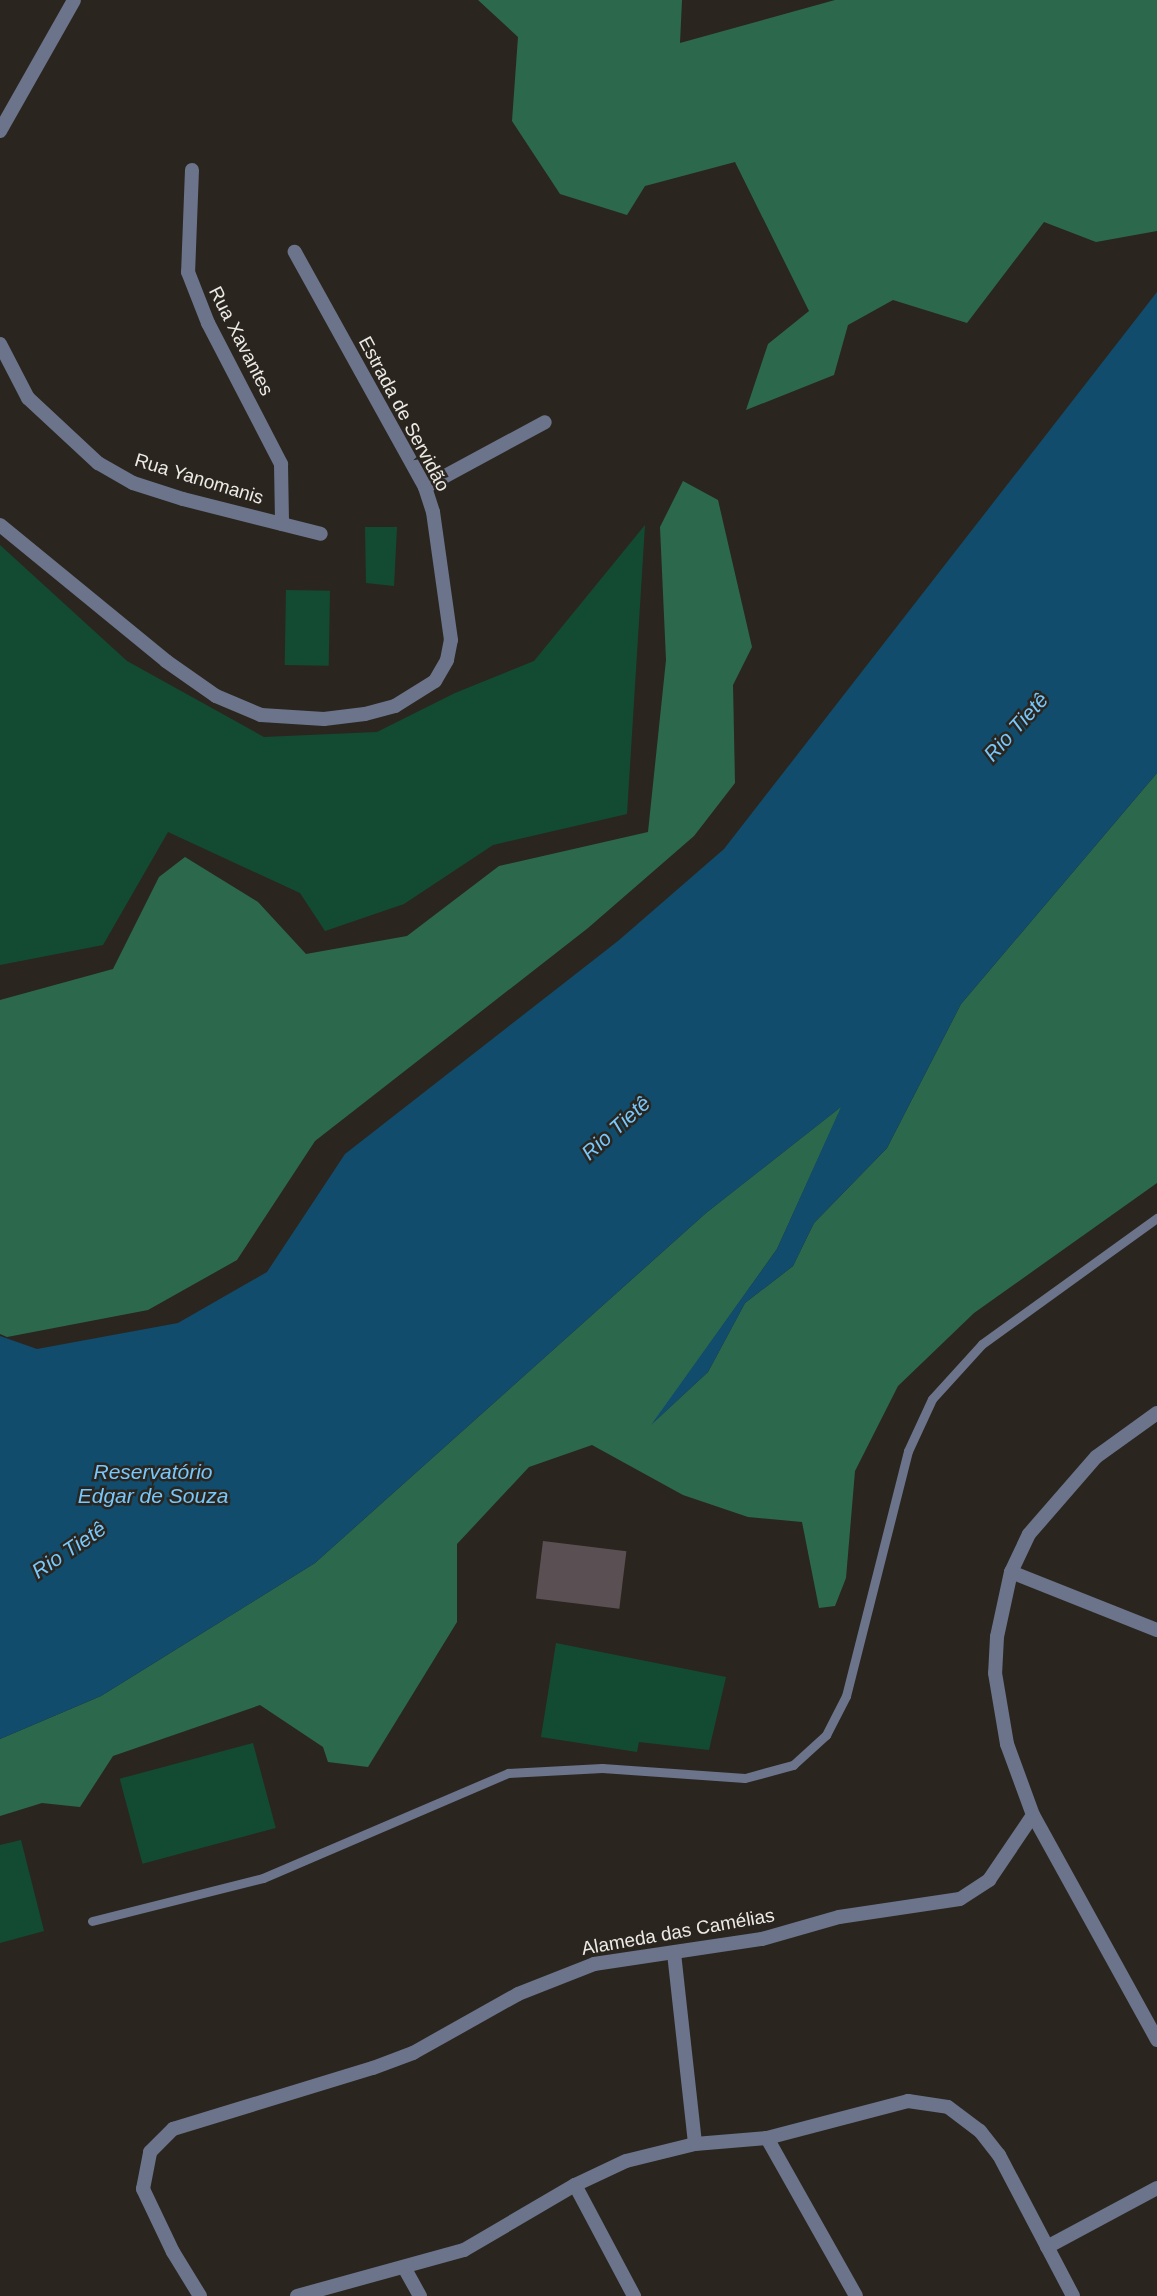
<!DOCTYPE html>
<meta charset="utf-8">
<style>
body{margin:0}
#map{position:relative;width:1157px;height:2296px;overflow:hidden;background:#2a261f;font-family:Arial,sans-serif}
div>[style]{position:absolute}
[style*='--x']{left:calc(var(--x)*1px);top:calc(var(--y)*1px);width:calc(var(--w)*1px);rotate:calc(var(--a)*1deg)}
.green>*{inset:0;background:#134b32;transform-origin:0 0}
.forest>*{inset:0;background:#2c694c}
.water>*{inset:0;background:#114c6c}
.building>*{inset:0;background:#5a5053;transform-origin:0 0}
.service>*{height:9px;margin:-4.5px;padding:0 4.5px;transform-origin:4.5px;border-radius:4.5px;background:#6c748b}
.minor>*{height:14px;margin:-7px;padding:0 7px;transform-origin:7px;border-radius:7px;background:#6c748b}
span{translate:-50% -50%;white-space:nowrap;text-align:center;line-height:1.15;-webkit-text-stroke:5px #2a261f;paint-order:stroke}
.street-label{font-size:19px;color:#edeae6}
.water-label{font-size:21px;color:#76c8fd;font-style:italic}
</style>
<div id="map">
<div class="green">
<i style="clip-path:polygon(645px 525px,627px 814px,493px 845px,404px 904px,325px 931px,300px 893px,168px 832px,103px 945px,0 965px,0 545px,127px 661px,264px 737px,377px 732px,455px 693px,534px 661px)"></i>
<i style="clip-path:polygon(365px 527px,397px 527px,394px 586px,366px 583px)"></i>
<i style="left:286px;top:590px;width:44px;height:75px;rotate:1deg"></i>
<i style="clip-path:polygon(556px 1643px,726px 1677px,709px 1750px,639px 1742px,637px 1752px,541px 1737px)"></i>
<i style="left:253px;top:1743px;width:88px;height:138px;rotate:75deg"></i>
<i style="clip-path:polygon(21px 1840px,44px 1931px,0 1943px,0 1845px)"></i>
</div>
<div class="forest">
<i style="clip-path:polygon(478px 0,682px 0,680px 43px,835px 0,1157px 0,1157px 231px,1096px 242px,1044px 222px,967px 323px,893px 300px,848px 325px,834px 375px,746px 410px,768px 344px,809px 311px,735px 162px,645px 186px,627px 215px,560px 194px,512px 121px,518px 37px)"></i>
<i style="clip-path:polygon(683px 481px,718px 500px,752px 647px,733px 685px,735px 783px,694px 836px,588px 928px,315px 1141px,237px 1260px,148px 1310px,7px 1337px,0 1334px,0 1000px,113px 969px,159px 877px,185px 857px,258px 902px,306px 954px,407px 936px,499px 866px,648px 832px,666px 660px,660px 527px)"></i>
<i style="clip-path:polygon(1157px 773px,1157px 1183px,974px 1313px,898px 1386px,855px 1471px,846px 1578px,835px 1606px,819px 1608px,802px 1522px,748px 1517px,683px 1495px,592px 1445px,529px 1467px,457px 1544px,457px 1622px,368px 1767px,328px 1762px,323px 1747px,260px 1705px,113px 1756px,80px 1807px,42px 1803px,0 1816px,0 1739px,101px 1696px,315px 1563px,706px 1213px,842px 1106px,777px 1249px,654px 1422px,708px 1372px,745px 1303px,793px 1266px,814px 1223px,887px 1148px,961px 1004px)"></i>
</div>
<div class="water">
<i style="clip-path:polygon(1157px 292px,1157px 773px,961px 1004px,887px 1148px,814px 1223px,793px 1266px,745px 1303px,708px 1372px,651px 1425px,777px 1249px,841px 1107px,706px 1213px,315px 1563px,101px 1696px,0 1739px,0 1336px,37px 1349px,178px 1323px,267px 1272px,345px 1154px,618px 941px,724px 849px)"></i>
</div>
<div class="building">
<i style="left:543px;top:1541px;width:84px;height:58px;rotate:7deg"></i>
</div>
<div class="service">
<i style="--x:92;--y:1921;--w:176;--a:-14.1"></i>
<i style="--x:263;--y:1878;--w:267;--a:-23.2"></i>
<i style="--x:508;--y:1773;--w:94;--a:-3"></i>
<i style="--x:602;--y:1768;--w:143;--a:4"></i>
<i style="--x:745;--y:1778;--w:50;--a:-15.2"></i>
<i style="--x:793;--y:1765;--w:45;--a:-42.3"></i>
<i style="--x:826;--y:1735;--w:44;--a:-62.9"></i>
<i style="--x:846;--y:1696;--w:253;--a:-75.8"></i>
<i style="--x:908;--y:1451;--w:57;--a:-65.2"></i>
<i style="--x:932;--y:1399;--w:74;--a:-47.7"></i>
<i style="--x:982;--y:1344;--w:216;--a:-35.8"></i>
</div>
<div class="minor">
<i style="--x:0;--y:131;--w:150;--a:-60.5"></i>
<i style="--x:192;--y:170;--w:102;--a:92.2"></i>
<i style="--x:188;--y:272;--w:55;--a:68.6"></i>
<i style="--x:208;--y:323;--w:159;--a:62.6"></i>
<i style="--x:281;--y:464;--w:60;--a:89"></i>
<i style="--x:0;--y:344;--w:61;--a:62.6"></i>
<i style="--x:28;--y:398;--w:96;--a:42.9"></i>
<i style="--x:98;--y:463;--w:40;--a:29.7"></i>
<i style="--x:133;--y:483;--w:52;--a:17.7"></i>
<i style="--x:183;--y:499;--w:142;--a:14.2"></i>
<i style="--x:425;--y:487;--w:136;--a:-28.4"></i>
<i style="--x:0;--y:525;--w:215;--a:39.3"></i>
<i style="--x:166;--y:661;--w:61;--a:35"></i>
<i style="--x:216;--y:696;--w:49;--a:22.9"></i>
<i style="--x:261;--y:715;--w:63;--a:3.6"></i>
<i style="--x:324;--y:719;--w:41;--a:-7"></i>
<i style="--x:365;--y:714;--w:31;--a:-15"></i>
<i style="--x:395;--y:706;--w:47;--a:-32"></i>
<i style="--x:435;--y:681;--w:24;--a:-60"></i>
<i style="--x:447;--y:660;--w:20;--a:-79"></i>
<i style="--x:451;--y:640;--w:129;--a:-98"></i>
<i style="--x:433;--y:512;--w:26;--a:-108"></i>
<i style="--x:425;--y:487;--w:269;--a:-119"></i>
<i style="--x:1157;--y:1413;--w:75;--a:144.2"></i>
<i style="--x:1096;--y:1457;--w:102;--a:131"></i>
<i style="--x:1029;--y:1534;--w:42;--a:115.3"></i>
<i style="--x:1011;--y:1572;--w:66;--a:102.2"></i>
<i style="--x:997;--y:1637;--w:36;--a:93"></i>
<i style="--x:995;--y:1673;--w:72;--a:80.4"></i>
<i style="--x:1007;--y:1744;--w:76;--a:69.9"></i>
<i style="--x:1033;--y:1815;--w:257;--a:61.1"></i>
<i style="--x:1011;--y:1572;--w:157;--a:21.7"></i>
<i style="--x:674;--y:1953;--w:192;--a:83.7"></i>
<i style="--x:767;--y:2138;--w:181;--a:60.6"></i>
<i style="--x:575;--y:2185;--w:126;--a:62"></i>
<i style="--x:1047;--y:2247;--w:125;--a:-28.2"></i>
<i style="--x:405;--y:2269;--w:31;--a:61"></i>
<i style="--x:200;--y:2296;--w:52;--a:-121.5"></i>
<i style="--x:173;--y:2252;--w:70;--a:-115.5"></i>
<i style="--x:143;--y:2189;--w:38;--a:-79"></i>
<i style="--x:150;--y:2152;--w:33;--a:-45"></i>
<i style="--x:173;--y:2129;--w:209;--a:-17"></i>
<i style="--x:373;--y:2068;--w:43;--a:-20.6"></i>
<i style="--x:413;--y:2053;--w:120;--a:-29.3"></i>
<i style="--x:518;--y:1994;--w:82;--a:-21.5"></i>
<i style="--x:594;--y:1964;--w:170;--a:-8.5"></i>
<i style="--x:762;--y:1939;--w:80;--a:-15.9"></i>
<i style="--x:839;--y:1917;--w:122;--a:-8.5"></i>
<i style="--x:960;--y:1899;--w:35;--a:-33"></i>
<i style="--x:989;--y:1880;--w:78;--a:-55.9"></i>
<i style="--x:297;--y:2296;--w:173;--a:-15.4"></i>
<i style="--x:464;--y:2250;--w:129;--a:-30.4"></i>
<i style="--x:575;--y:2185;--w:56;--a:-25.2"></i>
<i style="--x:626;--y:2161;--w:71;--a:-13.8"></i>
<i style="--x:695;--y:2144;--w:72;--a:-4.8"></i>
<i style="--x:767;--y:2138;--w:146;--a:-14.7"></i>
<i style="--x:908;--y:2101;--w:40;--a:8.5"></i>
<i style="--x:948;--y:2107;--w:40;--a:37"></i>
<i style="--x:980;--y:2131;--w:31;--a:52"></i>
<i style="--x:999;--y:2155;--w:159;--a:62.3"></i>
</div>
<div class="street-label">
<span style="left:241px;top:341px;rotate:63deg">Rua Xavantes</span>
<span style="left:404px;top:414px;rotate:62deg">Estrada de Servidão</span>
<span style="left:199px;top:479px;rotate:17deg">Rua Yanomanis</span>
<span style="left:678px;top:1932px;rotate:-10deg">Alameda das Camélias</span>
</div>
<div class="water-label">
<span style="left:1016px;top:727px;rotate:-48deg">Rio Tietê</span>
<span style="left:616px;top:1128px;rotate:-42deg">Rio Tietê</span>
<span style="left:153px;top:1484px">Reservatório<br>Edgar de Souza</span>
<span style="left:69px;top:1550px;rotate:-34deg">Rio Tietê</span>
</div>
</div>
